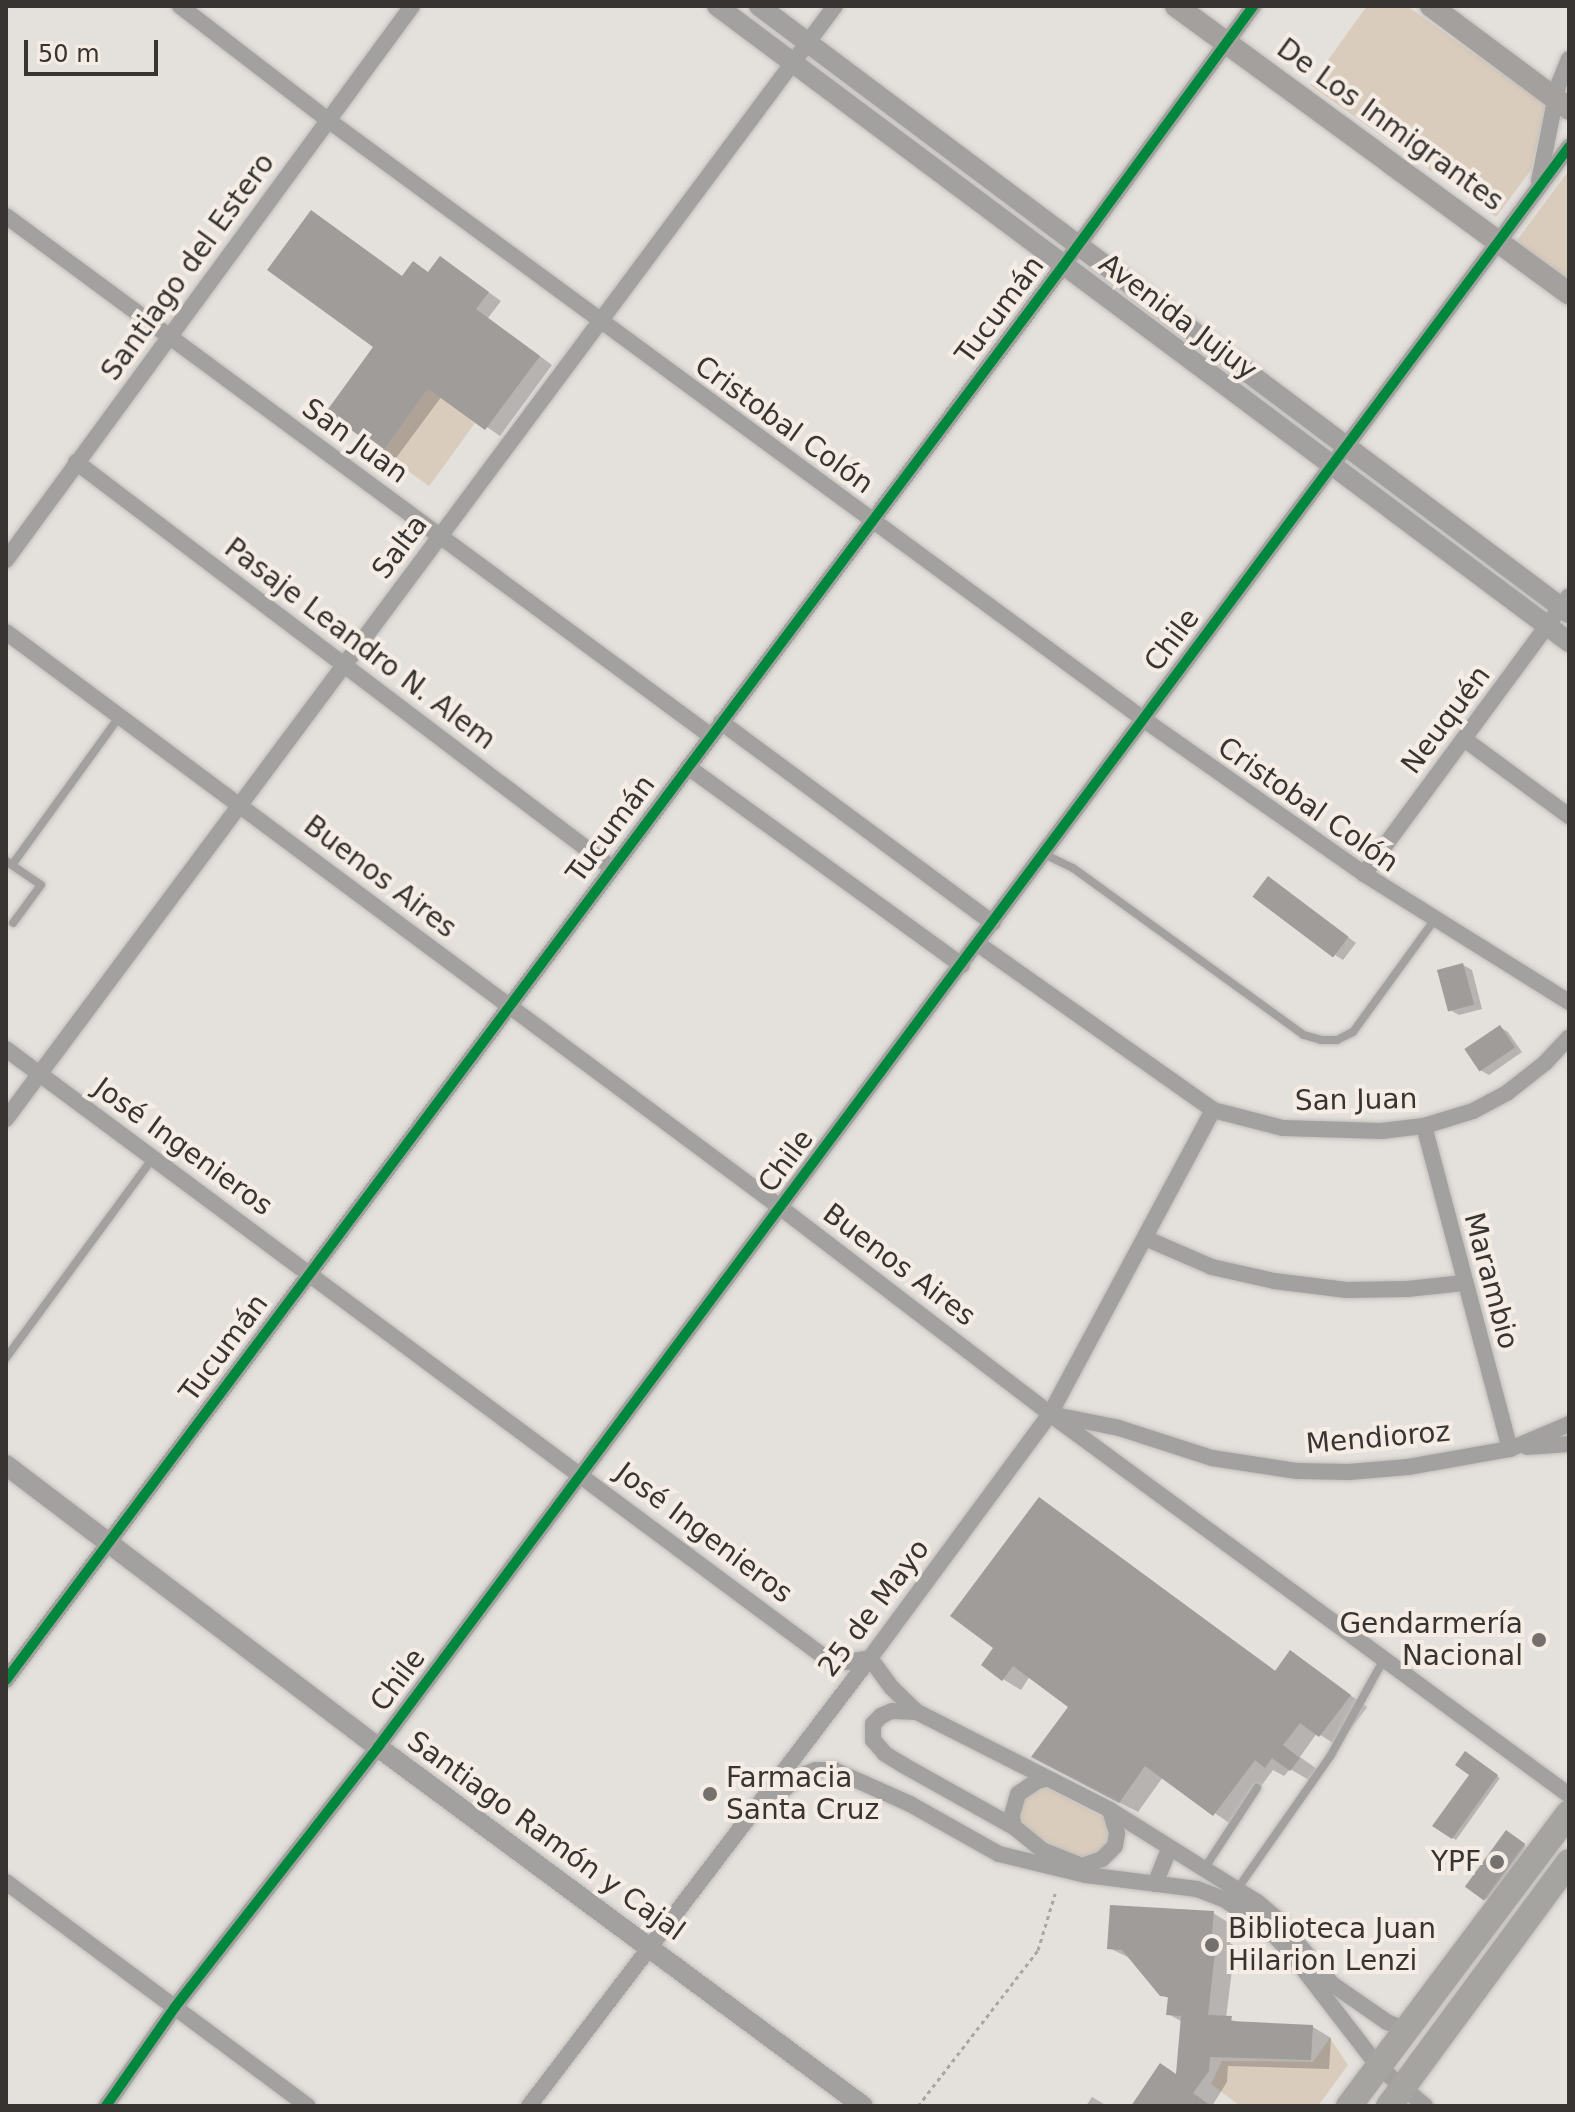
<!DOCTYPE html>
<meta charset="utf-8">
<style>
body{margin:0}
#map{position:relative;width:1575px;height:2112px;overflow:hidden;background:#e4e0dc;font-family:"DejaVu Sans",sans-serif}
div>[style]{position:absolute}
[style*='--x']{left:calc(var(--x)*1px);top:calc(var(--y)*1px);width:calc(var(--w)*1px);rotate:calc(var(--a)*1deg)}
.green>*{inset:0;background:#daccbc;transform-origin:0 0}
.shadow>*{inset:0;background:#0003;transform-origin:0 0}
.building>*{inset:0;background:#9f9c99;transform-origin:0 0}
.path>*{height:3px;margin-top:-1.5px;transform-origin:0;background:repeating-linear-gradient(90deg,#a8a7a5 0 4px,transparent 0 8px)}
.roads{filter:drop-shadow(0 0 2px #c1bebb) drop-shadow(0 0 2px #c1bebb)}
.service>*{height:8px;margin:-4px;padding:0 4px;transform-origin:4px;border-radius:4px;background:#a3a19f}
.minor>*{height:16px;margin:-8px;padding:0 8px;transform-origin:8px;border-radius:8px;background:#a3a19f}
.tertiary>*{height:20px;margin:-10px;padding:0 10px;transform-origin:10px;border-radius:10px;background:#a3a19f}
.secondary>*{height:22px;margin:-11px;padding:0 11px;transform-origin:11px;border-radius:11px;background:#a3a09e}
.primary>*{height:26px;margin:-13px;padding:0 13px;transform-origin:13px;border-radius:13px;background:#a6a4a0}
.cycleway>*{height:10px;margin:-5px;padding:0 5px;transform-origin:5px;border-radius:5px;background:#00873e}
.dots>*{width:22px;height:22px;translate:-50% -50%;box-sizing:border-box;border:4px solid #f5ede5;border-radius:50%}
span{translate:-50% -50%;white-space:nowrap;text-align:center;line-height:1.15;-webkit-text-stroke:8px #f5ede5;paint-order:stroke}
.street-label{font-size:28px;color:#373431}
.poi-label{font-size:28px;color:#373431}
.right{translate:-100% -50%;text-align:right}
.left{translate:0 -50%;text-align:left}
.frame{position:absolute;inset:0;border:8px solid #373431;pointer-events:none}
.scale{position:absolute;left:24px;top:40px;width:134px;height:36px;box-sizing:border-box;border:4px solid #373431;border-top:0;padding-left:10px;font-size:24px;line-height:28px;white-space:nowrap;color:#373431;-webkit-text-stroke:6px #f5ede5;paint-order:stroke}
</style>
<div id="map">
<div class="green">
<i style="clip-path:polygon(1367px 6px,1407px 6px,1546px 105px,1531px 170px,1496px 217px,1310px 85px)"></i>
<i style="clip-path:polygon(1569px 170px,1569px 286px,1515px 243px)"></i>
<i style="left:428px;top:389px;width:58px;height:78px;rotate:36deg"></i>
<i style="clip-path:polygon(1047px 1788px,1104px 1818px,1109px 1836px,1103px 1849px,1084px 1858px,1073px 1857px,1022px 1827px,1021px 1800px,1037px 1790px)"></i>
<i style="clip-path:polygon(1330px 2038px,1348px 2065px,1318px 2106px,1240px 2106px,1211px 2084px,1222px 2061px,1313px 2062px)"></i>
</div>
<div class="shadow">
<i style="clip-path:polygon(453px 267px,501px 301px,488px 318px,552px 365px,500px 436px,442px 396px,396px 458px,383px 451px,403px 277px)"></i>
<i style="clip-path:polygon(1277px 884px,1356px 943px,1343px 960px,1335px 955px)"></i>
<i style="clip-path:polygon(1463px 965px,1472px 970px,1482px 1009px,1459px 1015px,1450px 1010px)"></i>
<i style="clip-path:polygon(1500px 1027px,1508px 1032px,1522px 1052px,1489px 1075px,1480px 1070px)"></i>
<i style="clip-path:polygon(1039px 1499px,1277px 1672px,1291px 1653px,1367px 1707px,1338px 1746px,1317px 1733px,1300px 1757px,1317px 1769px,1309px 1780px,1290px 1769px,1284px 1776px,1273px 1770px,1232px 1825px,1163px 1777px,1138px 1812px,1051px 1767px,1071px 1706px,1030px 1676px,1021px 1690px,1003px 1679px,996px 1648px)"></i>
<i style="clip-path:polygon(1465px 1754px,1500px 1778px,1456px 1840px,1435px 1825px,1472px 1774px)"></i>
<i style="left:1507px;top:1833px;width:24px;height:66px;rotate:35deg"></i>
<i style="clip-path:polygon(1213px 1913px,1231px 1924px,1230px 1943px,1235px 1946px,1226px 2018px,1240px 2023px,1313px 2027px,1331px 2038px,1329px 2069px,1228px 2066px,1227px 2082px,1212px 2106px,1133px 2106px,1178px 2076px,1183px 2022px,1168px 2014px,1170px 1999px,1161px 1994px,1132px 1959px,1109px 1948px)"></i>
<i style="clip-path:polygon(1092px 2097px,1107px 2106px,1086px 2106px)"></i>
</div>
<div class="building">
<i style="clip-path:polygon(311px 210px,402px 276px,413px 261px,428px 272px,440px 256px,489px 292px,476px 309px,540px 356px,485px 430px,428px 389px,382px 452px,326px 412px,373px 347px,267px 270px)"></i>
<i style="left:1268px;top:876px;width:101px;height:26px;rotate:37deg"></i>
<i style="left:1463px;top:963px;width:43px;height:27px;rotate:75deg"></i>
<i style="left:1500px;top:1025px;width:27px;height:43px;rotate:56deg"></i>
<i style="clip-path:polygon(1039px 1497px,1275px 1671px,1290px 1650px,1351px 1695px,1319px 1737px,1300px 1723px,1283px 1745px,1300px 1758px,1290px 1771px,1272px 1758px,1265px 1768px,1255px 1760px,1213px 1816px,1145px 1766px,1119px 1803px,1031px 1757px,1068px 1707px,1013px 1666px,1002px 1681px,981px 1665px,993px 1648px,950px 1616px)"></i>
<i style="clip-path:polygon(1465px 1751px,1498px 1775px,1452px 1839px,1432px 1826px,1469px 1775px,1455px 1765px)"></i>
<i style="left:1506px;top:1830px;width:24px;height:70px;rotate:36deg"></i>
<i style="clip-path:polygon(1110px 1905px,1214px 1911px,1212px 1934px,1217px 1934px,1208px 2015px,1232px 2016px,1231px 2021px,1313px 2025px,1311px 2060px,1210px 2057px,1209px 2071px,1193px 2093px,1211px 2106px,1131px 2106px,1160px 2063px,1176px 2074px,1181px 2016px,1166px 2015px,1168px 1997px,1160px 1996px,1122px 1950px,1107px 1949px)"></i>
</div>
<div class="path">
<i style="--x:918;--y:2106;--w:197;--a:-52.4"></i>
<i style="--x:1038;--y:1950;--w:59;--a:-73.1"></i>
</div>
<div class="roads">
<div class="service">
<i style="--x:1044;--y:854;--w:32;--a:26"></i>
<i style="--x:1073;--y:868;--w:285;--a:35.9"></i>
<i style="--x:1304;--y:1035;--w:18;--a:16"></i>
<i style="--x:1321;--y:1040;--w:16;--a:0"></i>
<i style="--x:1337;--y:1040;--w:18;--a:-27"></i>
<i style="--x:1353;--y:1032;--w:140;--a:-54"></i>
<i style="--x:6;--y:861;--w:42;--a:34.4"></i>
<i style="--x:41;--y:885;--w:47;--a:126.4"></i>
<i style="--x:12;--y:865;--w:184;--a:-54.1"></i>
<i style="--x:6;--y:1358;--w:247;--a:-53.7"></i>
<i style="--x:1204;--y:1869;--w:97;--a:-56.8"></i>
<i style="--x:1238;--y:1888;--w:162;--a:-55"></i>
<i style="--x:1331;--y:1755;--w:110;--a:-61.1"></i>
</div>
<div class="minor">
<i style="--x:180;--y:6;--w:187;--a:37.6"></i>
<i style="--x:328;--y:120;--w:1011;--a:36.31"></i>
<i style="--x:1143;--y:719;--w:270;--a:35"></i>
<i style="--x:1364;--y:874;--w:242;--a:32"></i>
<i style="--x:1539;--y:181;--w:97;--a:-78.7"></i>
<i style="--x:1558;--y:86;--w:29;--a:-68"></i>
<i style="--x:6;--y:216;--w:876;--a:36.41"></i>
<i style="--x:76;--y:462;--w:672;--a:37.14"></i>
<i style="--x:6;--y:560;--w:687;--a:-53.76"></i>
<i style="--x:6;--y:632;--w:966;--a:36.62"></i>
<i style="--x:781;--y:1208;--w:339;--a:37.4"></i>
<i style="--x:1050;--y:1414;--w:644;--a:36.28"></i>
<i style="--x:721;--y:722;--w:338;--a:36.5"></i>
<i style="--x:1464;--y:739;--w:130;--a:36.3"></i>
<i style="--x:688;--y:767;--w:338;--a:35.9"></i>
<i style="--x:1364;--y:874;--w:345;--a:-53.6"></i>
<i style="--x:978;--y:944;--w:288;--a:35.2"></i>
<i style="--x:1213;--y:1110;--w:72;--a:14.4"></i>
<i style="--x:1283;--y:1128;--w:98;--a:1.8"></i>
<i style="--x:1381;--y:1131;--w:43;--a:-6.6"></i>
<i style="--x:1424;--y:1126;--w:51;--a:-17"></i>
<i style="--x:1473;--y:1111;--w:40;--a:-28"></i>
<i style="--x:1508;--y:1092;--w:47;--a:-38.1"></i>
<i style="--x:1545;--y:1063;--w:35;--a:-47"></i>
<i style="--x:6;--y:1049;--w:1018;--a:36.61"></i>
<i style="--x:823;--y:1656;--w:25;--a:14"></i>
<i style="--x:847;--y:1662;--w:23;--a:-10"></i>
<i style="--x:6;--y:1119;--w:1388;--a:-53.32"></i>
<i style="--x:1424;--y:1126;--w:334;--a:75.1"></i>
<i style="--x:1145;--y:1238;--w:73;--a:23.4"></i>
<i style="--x:1212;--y:1267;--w:64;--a:12.7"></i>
<i style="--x:1274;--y:1281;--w:73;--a:7.1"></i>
<i style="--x:1346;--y:1290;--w:61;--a:-0.9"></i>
<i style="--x:1407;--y:1289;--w:57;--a:-6"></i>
<i style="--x:1055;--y:1415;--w:65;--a:11.5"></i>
<i style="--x:1119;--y:1428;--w:98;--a:17.9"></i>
<i style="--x:1212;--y:1458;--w:86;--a:8.7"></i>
<i style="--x:1297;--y:1471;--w:52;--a:1.1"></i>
<i style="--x:1349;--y:1472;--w:59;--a:-4.8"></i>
<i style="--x:1408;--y:1467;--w:104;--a:-10"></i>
<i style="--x:1510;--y:1449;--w:64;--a:-23"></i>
<i style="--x:1527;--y:1447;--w:42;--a:-4.1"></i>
<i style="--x:870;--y:1658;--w:37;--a:54"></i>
<i style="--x:892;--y:1688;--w:35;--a:44"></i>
<i style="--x:917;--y:1712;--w:216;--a:26.9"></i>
<i style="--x:1110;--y:1810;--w:173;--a:32"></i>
<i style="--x:1257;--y:1902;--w:26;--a:40"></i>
<i style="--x:1277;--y:1919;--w:85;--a:49.8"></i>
<i style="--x:1332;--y:1984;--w:67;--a:34.6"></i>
<i style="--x:1387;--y:2022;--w:21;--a:23"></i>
<i style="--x:6;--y:1680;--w:1765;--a:-53.22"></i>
<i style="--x:1063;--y:266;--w:322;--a:-53.8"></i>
<i style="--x:917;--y:1712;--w:25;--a:-178"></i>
<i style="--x:892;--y:1711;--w:12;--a:156"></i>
<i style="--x:881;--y:1716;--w:11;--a:135"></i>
<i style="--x:873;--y:1724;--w:16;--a:90"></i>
<i style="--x:873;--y:1740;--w:18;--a:49"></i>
<i style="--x:885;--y:1754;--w:21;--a:31"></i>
<i style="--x:903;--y:1765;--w:127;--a:29.2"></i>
<i style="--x:1046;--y:1779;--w:9;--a:167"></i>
<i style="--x:1037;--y:1781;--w:23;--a:146"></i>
<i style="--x:1018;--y:1794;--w:22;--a:106"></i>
<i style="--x:1012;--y:1815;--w:12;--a:81"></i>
<i style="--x:1014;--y:1827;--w:38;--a:39"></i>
<i style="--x:1044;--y:1851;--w:41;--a:21.5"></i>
<i style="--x:1082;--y:1866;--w:21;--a:-19"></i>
<i style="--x:1102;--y:1859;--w:18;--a:-45"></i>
<i style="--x:1115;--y:1846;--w:13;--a:-81"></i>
<i style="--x:1117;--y:1833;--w:24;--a:-107"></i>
<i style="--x:772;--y:1799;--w:36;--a:-39"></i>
<i style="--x:800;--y:1776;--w:17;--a:-21"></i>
<i style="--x:816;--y:1770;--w:18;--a:0"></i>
<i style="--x:834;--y:1770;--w:83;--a:24.1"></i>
<i style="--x:910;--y:1804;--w:102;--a:29.3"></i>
<i style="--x:999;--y:1854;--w:89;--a:13.6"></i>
<i style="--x:1086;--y:1875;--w:112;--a:7.2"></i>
<i style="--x:1197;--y:1889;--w:30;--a:21"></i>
<i style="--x:1225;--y:1900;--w:49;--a:33.4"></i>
<i style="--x:1266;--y:1927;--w:36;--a:46"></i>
<i style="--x:1291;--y:1953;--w:143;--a:52.4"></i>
<i style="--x:1378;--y:2066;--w:62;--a:40.4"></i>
<i style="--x:6;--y:1882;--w:376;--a:36.6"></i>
<i style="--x:1155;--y:1884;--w:38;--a:-68"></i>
<i style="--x:106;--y:2106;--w:121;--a:-55.1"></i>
<i style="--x:175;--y:2007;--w:330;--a:-52"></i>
<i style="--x:378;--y:1747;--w:1995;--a:-53.34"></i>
<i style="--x:529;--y:2106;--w:563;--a:-52.72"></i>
<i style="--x:870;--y:1658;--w:303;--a:-53.6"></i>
<i style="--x:1050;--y:1414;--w:345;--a:-61.8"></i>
</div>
<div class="tertiary">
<i style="--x:717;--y:6;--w:1063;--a:36.74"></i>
<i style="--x:759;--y:6;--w:1012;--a:36.85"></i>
<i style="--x:6;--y:1465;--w:467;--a:37.2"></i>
<i style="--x:378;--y:1747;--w:603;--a:36.51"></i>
</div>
<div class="secondary">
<i style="--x:1176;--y:6;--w:487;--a:36.2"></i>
<i style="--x:1431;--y:6;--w:172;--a:36.7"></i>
</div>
<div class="primary">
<i style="--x:1349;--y:2106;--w:366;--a:-53.1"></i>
<i style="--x:1389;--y:2106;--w:303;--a:-53.6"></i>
</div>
</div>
<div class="cycleway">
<i style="--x:6;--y:1680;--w:1765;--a:-53.22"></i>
<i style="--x:1063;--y:266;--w:322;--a:-53.8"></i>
<i style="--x:106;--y:2106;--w:121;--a:-55.1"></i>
<i style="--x:175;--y:2007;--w:330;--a:-52"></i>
<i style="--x:378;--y:1747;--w:1995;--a:-53.34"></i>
</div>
<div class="dots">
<i style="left:1539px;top:1640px;background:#74706d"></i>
<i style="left:710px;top:1794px;background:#74706d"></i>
<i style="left:1497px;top:1862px;background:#74706d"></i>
<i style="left:1212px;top:1945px;background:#74706d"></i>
</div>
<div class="street-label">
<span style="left:1390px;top:125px;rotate:36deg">De Los Inmigrantes</span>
<span style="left:188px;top:267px;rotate:-54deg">Santiago del Estero</span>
<span style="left:1000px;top:310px;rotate:-53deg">Tucumán</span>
<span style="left:1178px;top:317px;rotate:37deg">Avenida Jujuy</span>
<span style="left:784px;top:425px;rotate:36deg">Cristobal Colón</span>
<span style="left:355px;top:441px;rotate:36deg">San Juan</span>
<span style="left:400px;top:547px;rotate:-53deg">Salta</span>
<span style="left:1172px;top:640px;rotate:-53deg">Chile</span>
<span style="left:360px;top:644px;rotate:37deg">Pasaje Leandro N. Alem</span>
<span style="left:1446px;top:720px;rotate:-53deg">Neuquén</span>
<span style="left:1308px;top:805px;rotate:35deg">Cristobal Colón</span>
<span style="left:611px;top:829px;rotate:-53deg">Tucumán</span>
<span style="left:380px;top:877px;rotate:37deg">Buenos Aires</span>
<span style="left:1356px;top:1100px;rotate:-1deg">San Juan</span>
<span style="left:183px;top:1147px;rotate:36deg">José Ingenieros</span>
<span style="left:786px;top:1161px;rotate:-53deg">Chile</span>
<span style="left:899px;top:1265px;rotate:37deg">Buenos Aires</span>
<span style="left:1491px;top:1281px;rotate:75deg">Marambio</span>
<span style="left:224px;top:1348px;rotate:-53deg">Tucumán</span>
<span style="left:1378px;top:1438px;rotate:-5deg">Mendioroz</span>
<span style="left:704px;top:1533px;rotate:37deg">José Ingenieros</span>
<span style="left:874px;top:1608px;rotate:-53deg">25 de Mayo</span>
<span style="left:398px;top:1680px;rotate:-53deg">Chile</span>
<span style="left:546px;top:1836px;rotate:36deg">Santiago Ramón y Cajal</span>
</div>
<div class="poi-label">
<span class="right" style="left:1523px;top:1640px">Gendarmería<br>Nacional</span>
<span class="left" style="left:726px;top:1794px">Farmacia<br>Santa Cruz</span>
<span class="right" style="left:1481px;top:1862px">YPF</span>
<span class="left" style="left:1228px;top:1945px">Biblioteca Juan<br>Hilarion Lenzi</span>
</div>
<div class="frame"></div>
<div class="scale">50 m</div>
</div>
